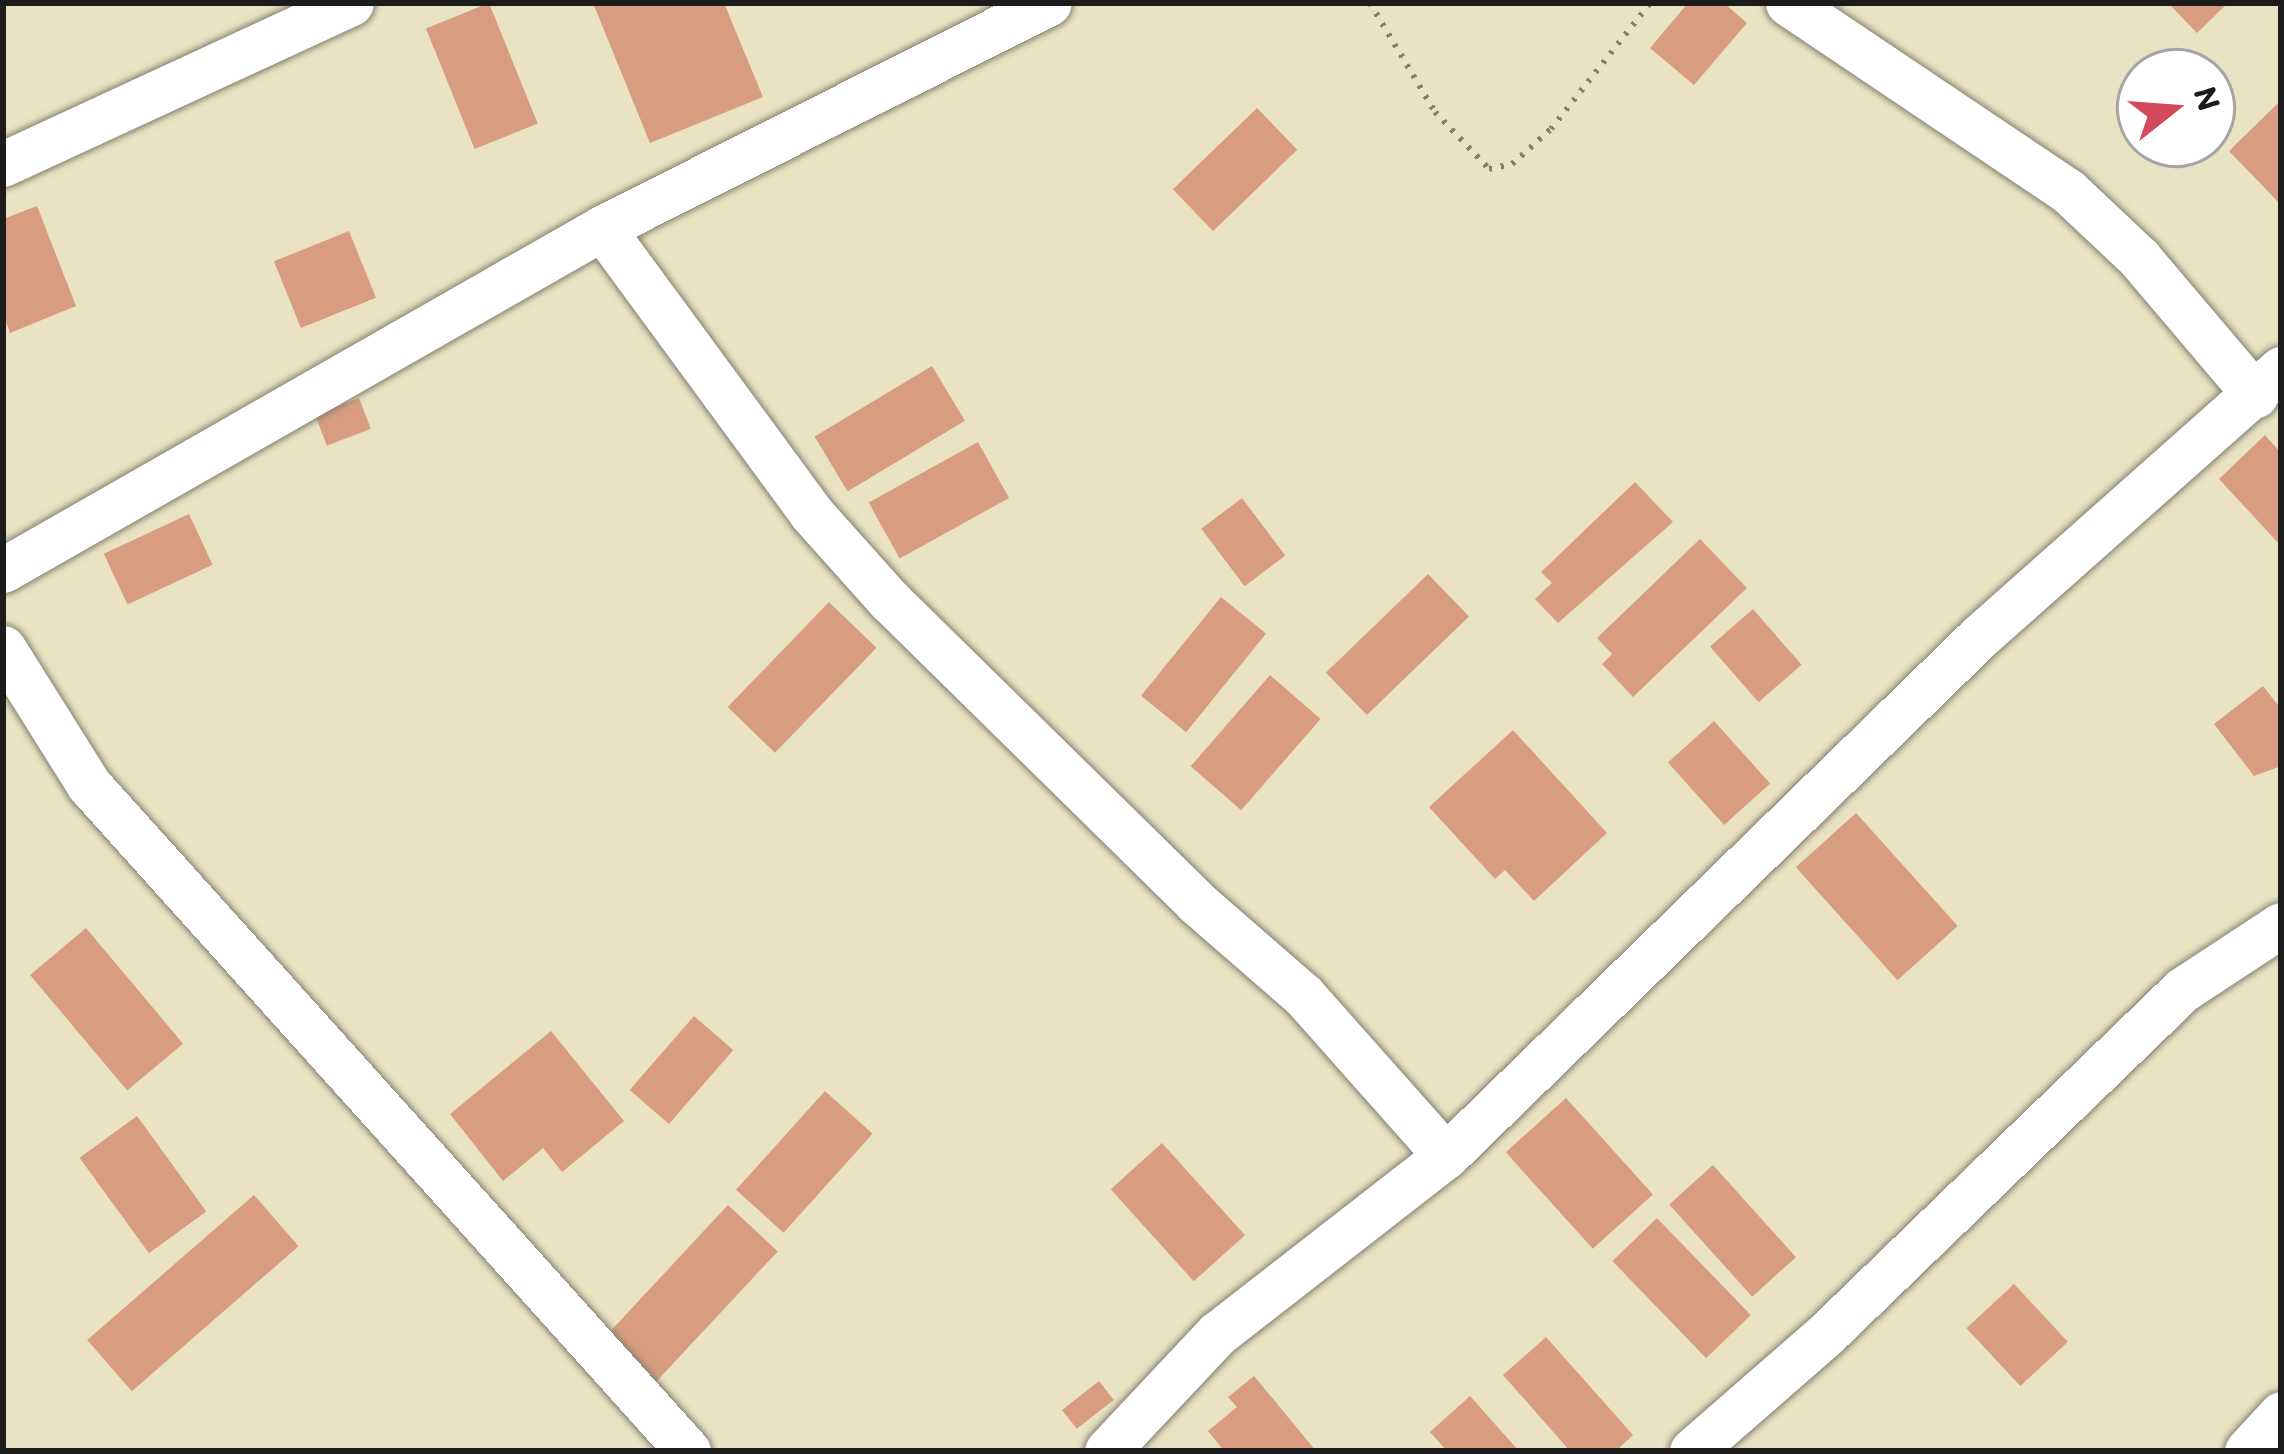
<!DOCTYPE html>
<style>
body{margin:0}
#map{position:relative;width:2284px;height:1454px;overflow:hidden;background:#eae3c3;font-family:Itim,sans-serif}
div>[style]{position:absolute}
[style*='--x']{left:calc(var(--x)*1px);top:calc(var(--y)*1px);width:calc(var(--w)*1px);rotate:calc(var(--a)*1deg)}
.building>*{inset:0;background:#d89d80;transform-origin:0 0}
.path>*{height:6px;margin-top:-3px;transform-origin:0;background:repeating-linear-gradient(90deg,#838070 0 3px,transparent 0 12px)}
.roads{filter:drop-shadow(0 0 3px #838070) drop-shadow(0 0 3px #838070)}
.street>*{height:45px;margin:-22.5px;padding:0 22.5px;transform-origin:22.5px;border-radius:22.5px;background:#fff}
span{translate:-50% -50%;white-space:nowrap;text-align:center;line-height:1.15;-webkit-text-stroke:9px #fff;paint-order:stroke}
.frame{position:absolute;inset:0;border:6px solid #1c1c1c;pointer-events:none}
.north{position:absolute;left:2116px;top:48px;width:120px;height:120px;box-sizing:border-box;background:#fff;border:3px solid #a4a4a4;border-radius:50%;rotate:73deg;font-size:33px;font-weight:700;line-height:48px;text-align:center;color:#1c1c1c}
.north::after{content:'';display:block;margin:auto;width:42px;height:54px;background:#d1495b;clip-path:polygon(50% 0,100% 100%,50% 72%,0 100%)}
</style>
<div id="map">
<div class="building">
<i style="left:489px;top:3px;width:130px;height:68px;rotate:68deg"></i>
<i style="clip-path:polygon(593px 3px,724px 3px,763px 97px,650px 143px)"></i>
<i style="clip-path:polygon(1688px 3px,1724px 3px,1747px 23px,1694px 85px,1650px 48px)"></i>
<i style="clip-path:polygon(2168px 3px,2228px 3px,2197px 33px)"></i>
<i style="clip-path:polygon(2277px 104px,2281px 108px,2281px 205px,2229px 151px)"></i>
<i style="left:1257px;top:108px;width:58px;height:117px;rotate:46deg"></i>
<i style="clip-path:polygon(37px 206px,76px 306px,10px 333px,3px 314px,3px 219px)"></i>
<i style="left:349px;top:231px;width:72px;height:81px;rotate:68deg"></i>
<i style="left:932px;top:366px;width:64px;height:137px;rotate:59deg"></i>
<i style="left:359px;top:398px;width:33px;height:47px;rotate:69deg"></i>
<i style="clip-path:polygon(2265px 435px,2281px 453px,2281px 546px,2219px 479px)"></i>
<i style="left:978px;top:442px;width:64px;height:125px;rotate:61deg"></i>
<i style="clip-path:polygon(1635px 482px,1673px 522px,1558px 623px,1535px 599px,1552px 583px,1541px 572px)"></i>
<i style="left:1242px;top:498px;width:72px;height:51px;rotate:53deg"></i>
<i style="left:189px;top:514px;width:56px;height:94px;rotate:65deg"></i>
<i style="clip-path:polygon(1700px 539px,1747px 588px,1633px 697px,1602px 664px,1612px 654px,1597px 638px)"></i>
<i style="left:1428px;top:574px;width:59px;height:142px;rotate:46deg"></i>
<i style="left:1221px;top:597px;width:58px;height:127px;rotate:39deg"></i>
<i style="left:829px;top:602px;width:66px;height:146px;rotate:44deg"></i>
<i style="left:1753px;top:609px;width:74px;height:57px;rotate:49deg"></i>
<i style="left:1270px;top:675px;width:67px;height:121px;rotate:41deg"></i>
<i style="clip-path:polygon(2263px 686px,2281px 709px,2281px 766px,2254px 776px,2214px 724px)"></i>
<i style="left:1714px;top:721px;width:84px;height:62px;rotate:48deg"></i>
<i style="clip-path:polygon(1513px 730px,1607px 833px,1534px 901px,1505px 870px,1495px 879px,1429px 807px)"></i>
<i style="left:1856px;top:813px;width:152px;height:81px;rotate:48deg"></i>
<i style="left:86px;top:928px;width:151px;height:73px;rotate:50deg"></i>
<i style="left:694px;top:1016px;width:52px;height:98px;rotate:41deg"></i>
<i style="clip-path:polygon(551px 1031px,624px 1121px,562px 1172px,543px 1148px,503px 1181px,450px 1114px)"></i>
<i style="left:825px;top:1091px;width:64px;height:133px;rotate:42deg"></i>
<i style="left:1566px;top:1098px;width:130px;height:81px;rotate:48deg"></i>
<i style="left:137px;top:1116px;width:118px;height:71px;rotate:54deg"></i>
<i style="left:1162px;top:1143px;width:124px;height:69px;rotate:48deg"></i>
<i style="left:1713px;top:1165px;width:124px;height:59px;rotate:48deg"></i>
<i style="left:254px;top:1195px;width:68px;height:221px;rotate:49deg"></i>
<i style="left:728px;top:1205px;width:68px;height:178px;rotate:43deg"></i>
<i style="left:1657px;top:1218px;width:135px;height:62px;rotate:46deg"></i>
<i style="left:2014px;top:1284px;width:79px;height:65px;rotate:47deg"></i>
<i style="clip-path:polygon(1546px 1337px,1633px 1435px,1616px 1451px,1570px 1451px,1503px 1375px)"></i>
<i style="clip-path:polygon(1254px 1376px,1316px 1451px,1224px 1451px,1208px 1431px,1237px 1407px,1228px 1397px)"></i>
<i style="left:1099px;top:1381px;width:24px;height:47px;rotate:52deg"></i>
<i style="clip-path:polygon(1470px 1396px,1519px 1451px,1447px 1451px,1430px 1432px)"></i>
</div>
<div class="path">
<i style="--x:1370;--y:3;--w:127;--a:59.2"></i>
<i style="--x:1435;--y:112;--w:79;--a:46.5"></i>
<i style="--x:1489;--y:169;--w:24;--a:-12"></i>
<i style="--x:1512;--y:164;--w:52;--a:-41.9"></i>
<i style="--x:1551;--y:129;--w:160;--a:-51.8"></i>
</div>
<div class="roads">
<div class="street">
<i style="--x:1788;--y:3;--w:337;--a:33.9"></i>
<i style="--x:2068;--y:191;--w:98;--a:43.3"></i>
<i style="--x:2139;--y:258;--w:180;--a:49.7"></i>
<i style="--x:3;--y:164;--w:383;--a:-24.8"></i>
<i style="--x:602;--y:228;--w:500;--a:-26.72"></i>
<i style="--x:3;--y:570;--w:690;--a:-29.72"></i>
<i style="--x:602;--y:228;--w:355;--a:53.7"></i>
<i style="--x:812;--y:514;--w:115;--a:48.2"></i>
<i style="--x:889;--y:600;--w:431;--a:44.5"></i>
<i style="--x:1196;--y:902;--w:142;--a:41"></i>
<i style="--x:1303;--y:995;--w:215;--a:48.4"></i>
<i style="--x:3;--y:648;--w:162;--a:57.9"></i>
<i style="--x:89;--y:785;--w:896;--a:48.03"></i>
<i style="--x:1107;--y:1451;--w:161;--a:-46.8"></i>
<i style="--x:1217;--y:1334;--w:290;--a:-37.9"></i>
<i style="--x:1446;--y:1156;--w:744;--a:-44.24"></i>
<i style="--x:1979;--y:637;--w:404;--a:-41.6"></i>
<i style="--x:1692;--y:1451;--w:178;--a:-41.1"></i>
<i style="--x:1826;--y:1334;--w:495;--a:-44"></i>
<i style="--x:2182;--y:990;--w:118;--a:-33.3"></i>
<i style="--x:2247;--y:1451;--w:50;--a:-47.4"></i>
</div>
</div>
<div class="frame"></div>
<div class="north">N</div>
</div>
